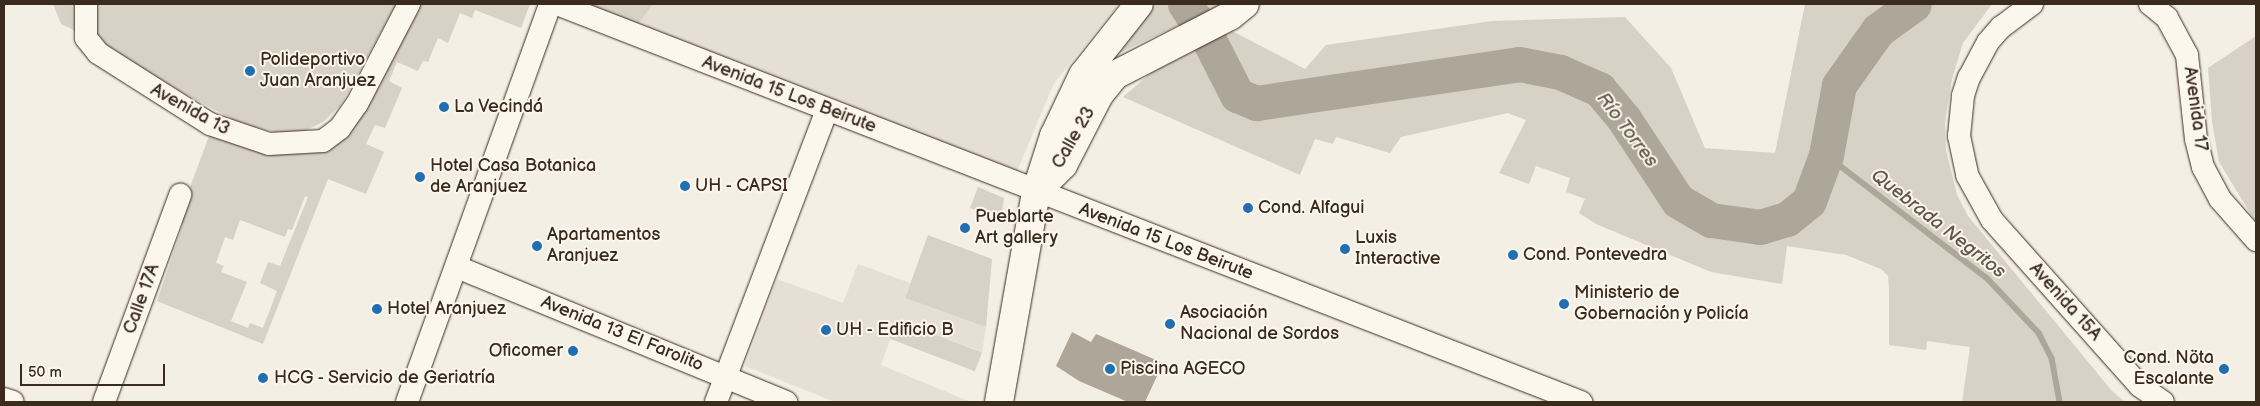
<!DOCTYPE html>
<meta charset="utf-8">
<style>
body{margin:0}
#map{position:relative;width:2260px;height:406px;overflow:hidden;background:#f3efe4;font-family:"Balsamiq Sans",sans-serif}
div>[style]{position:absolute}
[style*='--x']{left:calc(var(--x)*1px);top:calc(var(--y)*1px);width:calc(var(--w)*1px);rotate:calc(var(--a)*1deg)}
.built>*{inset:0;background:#e5dfd4}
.green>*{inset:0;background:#d8d1c6;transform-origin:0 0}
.water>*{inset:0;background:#afa69a}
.stream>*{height:5.5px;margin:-2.75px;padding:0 2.75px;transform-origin:2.75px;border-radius:2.75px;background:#afa69a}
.river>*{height:35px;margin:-17.5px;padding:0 17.5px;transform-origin:17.5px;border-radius:17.5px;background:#afa69a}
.roads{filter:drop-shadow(0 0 1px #3b2a1e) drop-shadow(0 0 1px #3b2a1e)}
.minor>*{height:22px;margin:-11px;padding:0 11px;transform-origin:11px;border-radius:11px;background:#fbf7ec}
.major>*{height:28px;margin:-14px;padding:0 14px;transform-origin:14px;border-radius:14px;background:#fbf7ec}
.dots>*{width:14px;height:14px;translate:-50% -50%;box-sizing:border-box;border:2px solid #fbf7ec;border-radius:50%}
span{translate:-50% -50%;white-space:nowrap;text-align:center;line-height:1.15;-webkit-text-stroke:4px #fbf7ec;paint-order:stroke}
.poi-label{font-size:18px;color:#3b2a1e}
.left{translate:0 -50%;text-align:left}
.right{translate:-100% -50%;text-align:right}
.street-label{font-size:18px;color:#3b2a1e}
.water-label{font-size:19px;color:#645549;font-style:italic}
.frame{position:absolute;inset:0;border:5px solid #3b2a1e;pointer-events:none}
.scale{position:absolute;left:20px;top:364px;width:145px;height:22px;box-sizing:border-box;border:2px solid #3b2a1e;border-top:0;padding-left:6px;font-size:15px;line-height:18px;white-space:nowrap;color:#3b2a1e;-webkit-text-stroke:4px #fbf7ec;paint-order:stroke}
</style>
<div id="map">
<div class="built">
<i style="clip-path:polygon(653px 4px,1119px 4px,1054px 83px,1016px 174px,638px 25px)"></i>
<i style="clip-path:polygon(858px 264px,910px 283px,905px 298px,986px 327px,982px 352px,897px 320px,881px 365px,971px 402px,835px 402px,745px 366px,777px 279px,843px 303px)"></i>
</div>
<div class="green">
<i style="clip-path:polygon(53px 4px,80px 4px,80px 33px,61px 24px)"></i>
<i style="clip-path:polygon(94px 4px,396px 4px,341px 105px,323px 122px,302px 132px,276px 132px,241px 124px,118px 58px,92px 28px)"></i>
<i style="clip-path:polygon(evenodd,416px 4px,530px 4px,521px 28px,475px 10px,472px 18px,460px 13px,448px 43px,438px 38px,428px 62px,423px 61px,418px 71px,397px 62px,389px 81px,402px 88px,385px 128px,375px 125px,366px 144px,384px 152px,366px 194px,328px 179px,263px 344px,157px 301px,183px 224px,177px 222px,212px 128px,326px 144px,416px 4px,305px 196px,308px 197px,280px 266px,268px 262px,260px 283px,277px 291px,263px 328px,250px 323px,248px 328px,231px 321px,247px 282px,221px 272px,224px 266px,216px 263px,225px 237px,233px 240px,240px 220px,285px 237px,288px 229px,292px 230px,305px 196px)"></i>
<i style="clip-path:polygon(579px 4px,653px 4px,638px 25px)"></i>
<i style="clip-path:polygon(1156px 4px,1224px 4px,1111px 57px)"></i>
<i style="clip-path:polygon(1805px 4px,1992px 4px,1963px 43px,1952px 79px,1945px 122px,1946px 150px,1957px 195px,1968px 216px,2112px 391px,2125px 402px,1962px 402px,1970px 347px,1927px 341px,1926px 350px,1889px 345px,1889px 290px,1888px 276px,1881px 269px,1846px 255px,1787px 246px,1782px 284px,1711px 272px,1596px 224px,1579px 213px,1585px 199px,1566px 192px,1570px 178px,1536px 166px,1529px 184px,1499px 173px,1526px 120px,1508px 113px,1401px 137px,1390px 153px,1336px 137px,1333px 144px,1315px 139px,1300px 175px,1123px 97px,1152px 72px,1232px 31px,1305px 69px,1326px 45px,1492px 21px,1625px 17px,1671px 68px,1705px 148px,1775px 153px)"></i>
<i style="clip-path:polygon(2256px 36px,2256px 219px,2255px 221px,2219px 162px,2212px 122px,2208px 68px)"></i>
<i style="clip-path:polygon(978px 187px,1004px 198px,1001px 219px,970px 208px)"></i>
<i style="clip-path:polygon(928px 235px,992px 259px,986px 327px,905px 298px)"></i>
<i style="left:897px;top:320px;width:91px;height:20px;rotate:21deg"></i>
</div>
<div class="water">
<i style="clip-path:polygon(1072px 332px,1091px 342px,1096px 334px,1163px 363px,1145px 402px,1128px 402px,1079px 381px,1056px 366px)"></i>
</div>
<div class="stream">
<i style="--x:1826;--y:155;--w:203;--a:37.4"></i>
<i style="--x:1987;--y:278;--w:76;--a:46.6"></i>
<i style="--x:2039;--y:333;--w:28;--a:63"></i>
<i style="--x:2052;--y:358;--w:45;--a:79.7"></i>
</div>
<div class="river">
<i style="--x:1185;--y:4;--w:43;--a:56.3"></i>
<i style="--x:1209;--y:40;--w:62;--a:63"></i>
<i style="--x:1237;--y:95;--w:21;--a:23"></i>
<i style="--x:1256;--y:103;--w:266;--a:-8.4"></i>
<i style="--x:1519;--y:64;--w:42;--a:11"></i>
<i style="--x:1560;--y:72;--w:43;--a:23.6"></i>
<i style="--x:1599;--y:89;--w:39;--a:50"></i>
<i style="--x:1624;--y:119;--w:98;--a:56.6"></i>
<i style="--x:1678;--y:201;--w:38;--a:30"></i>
<i style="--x:1711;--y:220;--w:49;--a:8.1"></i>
<i style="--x:1760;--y:227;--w:28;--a:-17"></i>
<i style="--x:1787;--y:219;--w:28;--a:-39"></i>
<i style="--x:1809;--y:201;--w:49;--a:-69.7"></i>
<i style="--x:1826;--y:155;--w:71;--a:-79.5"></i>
<i style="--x:1839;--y:85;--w:67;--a:-54.7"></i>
<i style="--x:1878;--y:30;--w:44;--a:-35.8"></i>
</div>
<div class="roads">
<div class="minor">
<i style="--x:86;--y:4;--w:34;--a:90"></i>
<i style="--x:86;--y:38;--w:19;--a:51"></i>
<i style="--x:98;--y:53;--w:133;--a:32.4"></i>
<i style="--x:210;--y:124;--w:62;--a:18.7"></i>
<i style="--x:269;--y:144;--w:54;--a:-3.2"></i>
<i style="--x:323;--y:141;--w:21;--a:-37"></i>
<i style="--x:340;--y:128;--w:29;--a:-55"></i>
<i style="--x:357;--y:104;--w:113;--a:-62.5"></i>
<i style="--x:557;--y:4;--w:1099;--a:21.24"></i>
<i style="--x:2032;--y:4;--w:39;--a:143"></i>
<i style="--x:2001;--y:27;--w:20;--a:131"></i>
<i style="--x:1988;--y:42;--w:40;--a:118"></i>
<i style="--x:1969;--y:77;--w:20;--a:108"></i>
<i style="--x:1963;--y:96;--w:40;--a:95.7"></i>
<i style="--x:1959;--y:136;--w:40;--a:78"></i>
<i style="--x:1967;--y:175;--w:51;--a:60.9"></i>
<i style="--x:1992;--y:220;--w:222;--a:48.3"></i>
<i style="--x:2140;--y:386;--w:28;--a:35"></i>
<i style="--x:2150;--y:4;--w:22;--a:39"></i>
<i style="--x:2167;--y:18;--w:42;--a:61.6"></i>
<i style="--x:2187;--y:55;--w:84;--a:83.9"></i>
<i style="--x:2196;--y:139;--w:29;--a:76"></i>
<i style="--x:2203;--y:167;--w:36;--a:62"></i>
<i style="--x:2220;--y:199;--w:55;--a:48.7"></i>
<i style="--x:457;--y:267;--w:356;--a:22.3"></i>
<i style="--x:4;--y:399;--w:9;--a:18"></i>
<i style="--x:104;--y:402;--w:221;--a:-69.8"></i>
<i style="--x:407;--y:402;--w:423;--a:-70.2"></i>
<i style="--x:716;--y:402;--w:312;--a:-69.2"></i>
</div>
<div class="major">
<i style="--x:1044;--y:184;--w:27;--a:-45"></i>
<i style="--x:1063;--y:165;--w:79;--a:-62.8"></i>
<i style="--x:1099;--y:95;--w:26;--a:-51"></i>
<i style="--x:1115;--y:75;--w:129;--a:-27.2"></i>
<i style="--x:1230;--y:16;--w:19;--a:-39"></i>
<i style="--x:999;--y:402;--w:213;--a:-80"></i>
<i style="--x:1036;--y:192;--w:59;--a:-72.2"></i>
<i style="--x:1054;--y:136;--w:68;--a:-64.6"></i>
<i style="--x:1083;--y:75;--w:90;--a:-51.7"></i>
</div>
</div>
<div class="dots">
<i style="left:250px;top:71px;background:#1f6fb2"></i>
<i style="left:444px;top:107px;background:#1f6fb2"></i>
<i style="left:420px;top:177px;background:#1f6fb2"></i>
<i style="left:685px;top:186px;background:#1f6fb2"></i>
<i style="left:1248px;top:208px;background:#1f6fb2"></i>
<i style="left:965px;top:228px;background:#1f6fb2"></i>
<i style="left:537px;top:246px;background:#1f6fb2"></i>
<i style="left:1345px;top:249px;background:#1f6fb2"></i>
<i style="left:1513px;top:255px;background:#1f6fb2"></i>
<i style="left:1564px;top:304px;background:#1f6fb2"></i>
<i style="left:377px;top:309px;background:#1f6fb2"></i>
<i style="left:1170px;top:324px;background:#1f6fb2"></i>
<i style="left:826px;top:330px;background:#1f6fb2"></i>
<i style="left:573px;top:351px;background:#1f6fb2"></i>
<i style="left:1110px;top:369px;background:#1f6fb2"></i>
<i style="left:2224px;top:369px;background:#1f6fb2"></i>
<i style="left:263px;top:378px;background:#1f6fb2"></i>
</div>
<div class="poi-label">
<span class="left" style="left:260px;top:71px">Polideportivo<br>Juan Aranjuez</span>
<span class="left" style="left:454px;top:107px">La Vecindá</span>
<span class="left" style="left:430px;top:177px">Hotel Casa Botanica<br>de Aranjuez</span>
<span class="left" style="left:695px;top:186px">UH - CAPSI</span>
<span class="left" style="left:1258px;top:208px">Cond. Alfagui</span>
<span class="left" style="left:975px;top:228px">Pueblarte<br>Art gallery</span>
<span class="left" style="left:547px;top:246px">Apartamentos<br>Aranjuez</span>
<span class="left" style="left:1355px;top:249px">Luxis<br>Interactive</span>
<span class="left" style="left:1523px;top:255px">Cond. Pontevedra</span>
<span class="left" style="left:1574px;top:304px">Ministerio de<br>Gobernación y Policía</span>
<span class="left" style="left:387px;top:309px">Hotel Aranjuez</span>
<span class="left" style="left:1180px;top:324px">Asociación<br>Nacional de Sordos</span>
<span class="left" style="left:836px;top:330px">UH - Edificio B</span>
<span class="right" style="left:563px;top:351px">Oficomer</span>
<span class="right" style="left:2214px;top:369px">Cond. Nöta<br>Escalante</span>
<span class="left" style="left:1120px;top:369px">Piscina AGECO</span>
<span class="left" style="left:274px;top:378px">HCG - Servicio de Geriatría</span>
</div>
<div class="street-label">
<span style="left:789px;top:95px;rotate:21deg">Avenida 15 Los Beirute</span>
<span style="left:2195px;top:109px;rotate:82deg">Avenida 17</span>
<span style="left:190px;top:110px;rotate:29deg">Avenida 13</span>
<span style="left:1074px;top:138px;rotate:-60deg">Calle 23</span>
<span style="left:1166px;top:242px;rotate:21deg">Avenida 15 Los Beirute</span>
<span style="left:142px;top:299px;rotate:-70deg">Calle 17A</span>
<span style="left:2065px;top:302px;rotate:48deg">Avenida 15A</span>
<span style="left:622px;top:334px;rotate:22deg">Avenida 13 El Farolito</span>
</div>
<div class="water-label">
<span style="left:1627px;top:130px;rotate:53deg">Río Torres</span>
<span style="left:1938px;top:224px;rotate:38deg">Quebrada Negritos</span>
</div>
<div class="frame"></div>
<div class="scale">50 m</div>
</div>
